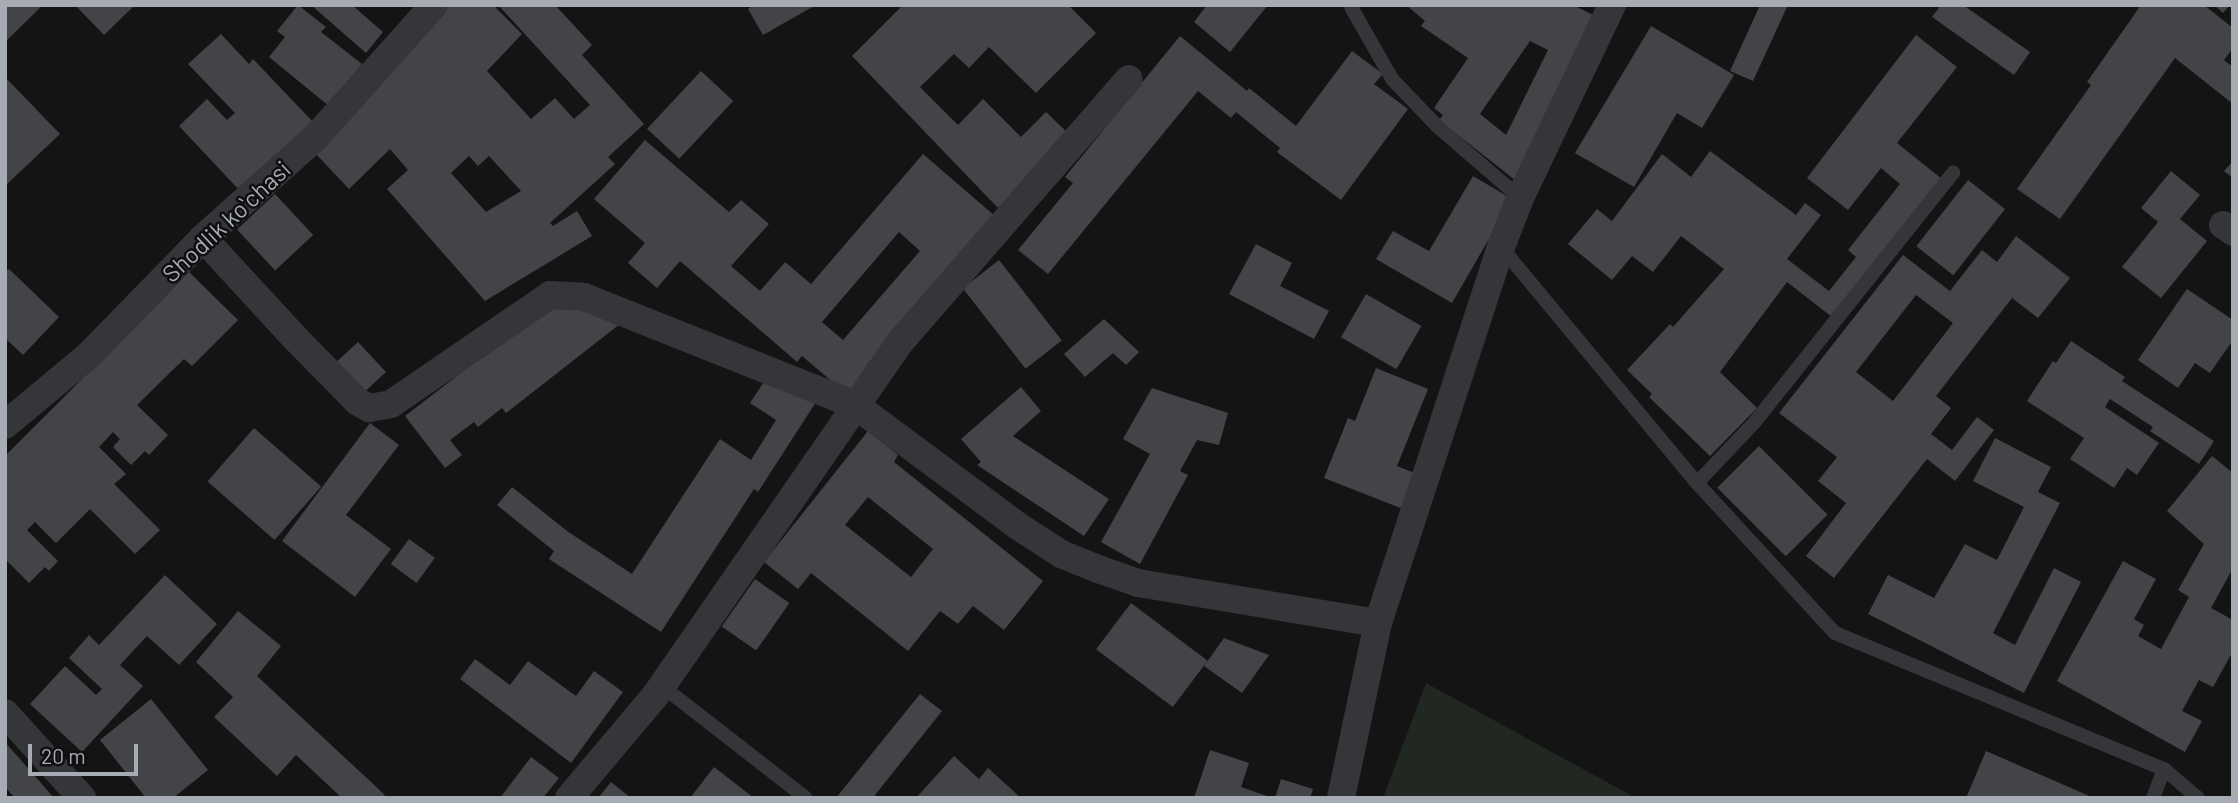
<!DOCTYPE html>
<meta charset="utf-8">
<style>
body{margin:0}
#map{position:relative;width:2238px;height:803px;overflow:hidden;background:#141415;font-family:Barlow,sans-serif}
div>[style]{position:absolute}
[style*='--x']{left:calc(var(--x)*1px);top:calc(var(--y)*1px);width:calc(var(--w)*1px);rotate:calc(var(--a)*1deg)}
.green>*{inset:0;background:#202821}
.building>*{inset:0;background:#434448;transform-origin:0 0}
.lane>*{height:14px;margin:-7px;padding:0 7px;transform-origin:7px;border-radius:7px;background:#35363a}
.street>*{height:28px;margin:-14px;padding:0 14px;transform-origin:14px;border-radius:14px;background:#35363a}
span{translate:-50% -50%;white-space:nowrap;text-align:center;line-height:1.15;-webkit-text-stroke:5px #0f0f10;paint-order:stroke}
.street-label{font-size:24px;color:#a7abb4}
.frame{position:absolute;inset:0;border:7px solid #a7abb4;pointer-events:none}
.scale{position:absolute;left:28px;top:744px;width:110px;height:32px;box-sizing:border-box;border:4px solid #a7abb4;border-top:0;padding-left:9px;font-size:21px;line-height:24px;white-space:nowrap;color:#a7abb4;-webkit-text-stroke:5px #0f0f10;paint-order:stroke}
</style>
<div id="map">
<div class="green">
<i style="clip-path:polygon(1426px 683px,1636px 798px,1383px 798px)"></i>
</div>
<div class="building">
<i style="clip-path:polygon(5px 5px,43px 5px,5px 42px)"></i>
<i style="clip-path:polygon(75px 5px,135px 5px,104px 35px)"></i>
<i style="clip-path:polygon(298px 5px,326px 27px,321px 32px,362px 64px,329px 106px,269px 57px,285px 37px,277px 31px)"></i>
<i style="clip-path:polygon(311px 5px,352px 5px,383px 32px,366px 53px)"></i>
<i style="clip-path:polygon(evenodd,446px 5px,493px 5px,522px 34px,487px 71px,531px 119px,555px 98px,574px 119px,590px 105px,498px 5px,555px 5px,592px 45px,582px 55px,644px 124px,608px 157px,615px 164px,550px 223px,553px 226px,577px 211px,592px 236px,485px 301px,387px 189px,408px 170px,390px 149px,349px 189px,314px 152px,357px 112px,352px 106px,446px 5px,469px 156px,478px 166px,489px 156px,521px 191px,486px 212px,451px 173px,469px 156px)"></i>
<i style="clip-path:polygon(754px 5px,816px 5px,763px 35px,748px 9px)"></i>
<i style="clip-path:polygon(903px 5px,1068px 5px,1096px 33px,1036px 93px,989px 47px,969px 68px,954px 54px,920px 87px,958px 125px,983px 99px,1021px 137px,1046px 112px,1070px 135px,998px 208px,852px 56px)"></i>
<i style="clip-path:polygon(1207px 5px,1268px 5px,1230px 52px,1194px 22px)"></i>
<i style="clip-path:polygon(evenodd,1406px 5px,1573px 5px,1601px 19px,1520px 184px,1439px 120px,1443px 115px,1434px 108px,1468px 58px,1421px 26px,1425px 21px,1406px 5px,1530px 41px,1548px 50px,1506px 135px,1480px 114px,1530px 41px)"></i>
<i style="clip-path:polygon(1760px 5px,1788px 5px,1753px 81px,1730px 71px)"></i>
<i style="clip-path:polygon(1941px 5px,1963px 5px,2030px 52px,2014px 75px,1932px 17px)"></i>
<i style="clip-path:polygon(2141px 5px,2204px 5px,2233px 28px,2233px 48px,2224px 60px,2233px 67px,2233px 104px,2175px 58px,2060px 219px,2017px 189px,2091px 85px,2087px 82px)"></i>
<i style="clip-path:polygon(2214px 5px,2230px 5px,2223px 13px)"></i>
<i style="clip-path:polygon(1651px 26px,1734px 75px,1702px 128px,1677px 113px,1634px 187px,1575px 153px)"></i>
<i style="clip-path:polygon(221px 34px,249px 64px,253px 59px,315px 124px,242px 193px,179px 126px,207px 99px,227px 120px,235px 113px,188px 64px)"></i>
<i style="clip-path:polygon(1916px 35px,1957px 67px,1897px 143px,1942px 179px,1832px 317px,1787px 282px,1720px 372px,1757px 408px,1710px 456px,1649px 397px,1652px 394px,1627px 370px,1670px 324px,1673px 327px,1724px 269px,1681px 236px,1653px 272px,1632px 256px,1612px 280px,1568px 244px,1597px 209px,1612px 221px,1662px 154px,1691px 177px,1710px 151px,1796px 215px,1805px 203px,1821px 215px,1787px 259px,1829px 291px,1856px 257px,1848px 250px,1900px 184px,1881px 168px,1848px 210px,1807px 178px)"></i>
<i style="clip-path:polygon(1180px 36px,1247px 91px,1249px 88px,1296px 126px,1352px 51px,1383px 74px,1374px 84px,1408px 109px,1341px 200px,1277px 152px,1280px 148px,1236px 112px,1231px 118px,1198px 91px,1048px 274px,1018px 250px,1073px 183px,1065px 177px)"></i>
<i style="left:701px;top:71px;width:44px;height:79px;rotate:43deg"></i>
<i style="clip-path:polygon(5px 77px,60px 134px,5px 186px)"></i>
<i style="clip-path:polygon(evenodd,645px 140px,729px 212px,741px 200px,769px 224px,731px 266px,760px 291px,785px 262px,811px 284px,923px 154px,995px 216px,866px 366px,869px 369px,848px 395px,802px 356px,797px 362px,680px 261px,657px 288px,628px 263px,645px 243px,594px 199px,645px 140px,899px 232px,920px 251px,843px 340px,822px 322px,899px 232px)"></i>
<i style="clip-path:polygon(2233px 161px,2233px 178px,2224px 171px)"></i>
<i style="clip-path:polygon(2171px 171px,2200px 195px,2180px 219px,2207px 241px,2161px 298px,2122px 267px,2158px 222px,2141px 208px)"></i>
<i style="clip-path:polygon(1473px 176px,1512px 199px,1452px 303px,1376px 259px,1393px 231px,1429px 251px)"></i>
<i style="left:1968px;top:180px;width:47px;height:84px;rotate:38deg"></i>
<i style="left:275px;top:194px;width:56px;height:52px;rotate:47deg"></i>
<i style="clip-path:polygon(evenodd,2016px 236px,2070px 278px,2038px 318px,2012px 298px,1936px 396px,1951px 408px,1931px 434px,1952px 450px,1977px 417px,1994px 430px,1955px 481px,1927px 459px,1834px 578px,1806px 556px,1846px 503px,1818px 481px,1837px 457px,1779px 413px,1903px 255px,1950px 291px,1982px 250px,1997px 262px,2016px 236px,1916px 295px,1953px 323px,1893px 401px,1856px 372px,1916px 295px)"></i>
<i style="clip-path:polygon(1256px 244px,1292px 263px,1280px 286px,1329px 311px,1314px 339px,1229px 294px)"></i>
<i style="left:999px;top:260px;width:102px;height:46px;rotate:52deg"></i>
<i style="clip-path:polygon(9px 269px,59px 317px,23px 355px,5px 338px,5px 272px)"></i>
<i style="clip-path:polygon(189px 272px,238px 320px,192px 366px,184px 359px,137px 405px,168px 435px,149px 455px,145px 451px,131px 465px,113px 447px,120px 439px,113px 432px,99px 447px,126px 474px,114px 484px,160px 530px,135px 554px,90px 509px,56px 543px,35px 522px,27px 530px,58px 561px,49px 571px,45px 567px,29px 583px,5px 559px,5px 456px)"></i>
<i style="clip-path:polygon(2187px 289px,2233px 320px,2233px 340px,2210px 373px,2195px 363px,2178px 388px,2138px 360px)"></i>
<i style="left:1366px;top:294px;width:64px;height:50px;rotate:30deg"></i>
<i style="clip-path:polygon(558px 298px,620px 324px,506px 413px,502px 408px,478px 427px,474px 422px,450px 440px,462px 455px,445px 468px,405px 416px)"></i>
<i style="clip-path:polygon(1104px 319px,1139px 352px,1126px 365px,1113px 353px,1085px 377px,1064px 354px)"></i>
<i style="clip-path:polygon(2071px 341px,2125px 377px,2122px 381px,2214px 441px,2199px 464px,2150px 431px,2153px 427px,2110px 399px,2105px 407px,2159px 443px,2137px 475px,2127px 468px,2114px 488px,2070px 459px,2084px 438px,2027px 401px,2053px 361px,2056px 363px)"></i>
<i style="left:358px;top:342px;width:41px;height:32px;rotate:47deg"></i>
<i style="clip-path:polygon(1376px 368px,1428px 389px,1397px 466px,1417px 474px,1403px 509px,1324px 478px,1348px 418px,1355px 421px)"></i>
<i style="clip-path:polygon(765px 380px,816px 402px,758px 492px,754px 489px,661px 632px,549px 559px,554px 551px,497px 505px,512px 487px,567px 531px,632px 574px,720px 439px,751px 460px,776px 420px,750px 403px)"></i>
<i style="clip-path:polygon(1021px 387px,1041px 411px,1013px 436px,1109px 499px,1084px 536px,977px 465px,981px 462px,961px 439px)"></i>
<i style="clip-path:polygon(1152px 388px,1228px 413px,1219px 445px,1197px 440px,1180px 471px,1188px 475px,1140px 564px,1101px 542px,1150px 454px,1123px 439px)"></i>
<i style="clip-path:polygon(370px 423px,399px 445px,346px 515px,391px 549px,355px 597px,282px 541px)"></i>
<i style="left:254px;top:428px;width:89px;height:71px;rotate:41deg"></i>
<i style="clip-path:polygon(evenodd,868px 431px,898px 455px,894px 462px,1043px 581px,1004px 630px,973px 606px,958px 624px,940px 611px,908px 651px,811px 573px,798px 589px,764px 562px,868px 431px,868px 497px,933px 549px,911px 577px,845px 525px,868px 497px)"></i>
<i style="clip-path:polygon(1995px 438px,2051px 467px,2038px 492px,2060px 503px,1993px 633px,2015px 645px,2054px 568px,2081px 582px,2024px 693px,1868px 614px,1888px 575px,1934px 598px,1965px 544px,1997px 560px,2024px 507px,1973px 481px)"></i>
<i style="left:1759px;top:446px;width:97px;height:59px;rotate:45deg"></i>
<i style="clip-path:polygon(2212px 456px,2233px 473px,2233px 568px,2211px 608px,2233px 620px,2233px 651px,2213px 687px,2199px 680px,2182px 711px,2202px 721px,2185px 752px,2057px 681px,2123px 561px,2156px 579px,2134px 619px,2144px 625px,2138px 636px,2161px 649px,2189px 597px,2178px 590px,2204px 544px,2167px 511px)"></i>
<i style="left:409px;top:539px;width:32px;height:31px;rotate:36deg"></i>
<i style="clip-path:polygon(165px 575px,217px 624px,179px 665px,147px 636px,120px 665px,143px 686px,82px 752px,30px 704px,65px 666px,96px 695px,102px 689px,69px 658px,89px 635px,99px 645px)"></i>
<i style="left:755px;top:579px;width:42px;height:58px;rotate:35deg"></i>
<i style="left:1131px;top:603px;width:96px;height:58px;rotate:37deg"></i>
<i style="clip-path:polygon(238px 611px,281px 646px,257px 676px,385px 795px,382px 798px,342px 798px,296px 755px,277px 776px,214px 717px,233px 697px,196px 662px)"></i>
<i style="clip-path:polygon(1224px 638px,1269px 655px,1242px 693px,1204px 666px)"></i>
<i style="clip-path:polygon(475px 659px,510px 685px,528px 661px,576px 696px,594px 671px,623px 692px,571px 763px,460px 679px)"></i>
<i style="clip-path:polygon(920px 694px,942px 711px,875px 795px,878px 798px,836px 798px)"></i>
<i style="clip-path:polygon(151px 699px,208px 770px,173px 798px,146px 798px,100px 740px)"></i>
<i style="clip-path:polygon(5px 742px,54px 798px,15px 798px,5px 787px)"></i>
<i style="clip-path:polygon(1210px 750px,1249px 763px,1241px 787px,1273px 798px,1194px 798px)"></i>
<i style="clip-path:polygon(1986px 751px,2094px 798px,1966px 798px)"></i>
<i style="clip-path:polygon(954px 756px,979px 779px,988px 768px,1021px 798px,916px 798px)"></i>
<i style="clip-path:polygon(531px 757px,559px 778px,543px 798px,500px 798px)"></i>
<i style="clip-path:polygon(714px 767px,754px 798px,690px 798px)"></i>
<i style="clip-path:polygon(1281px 779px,1313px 789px,1310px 798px,1275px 798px)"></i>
<i style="clip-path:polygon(611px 782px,631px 798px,598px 798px)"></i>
</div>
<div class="lane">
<i style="--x:1351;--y:7;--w:83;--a:60.3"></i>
<i style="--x:1392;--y:79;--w:65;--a:46.2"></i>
<i style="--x:1437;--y:126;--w:110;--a:40.9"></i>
<i style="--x:1501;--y:247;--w:307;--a:50.3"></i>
<i style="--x:1697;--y:483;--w:204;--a:47.4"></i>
<i style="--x:1835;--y:633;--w:356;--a:22.5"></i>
<i style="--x:2164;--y:769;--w:45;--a:40.5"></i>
<i style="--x:1697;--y:483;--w:83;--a:-46.5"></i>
<i style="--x:1754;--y:423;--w:320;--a:-51.5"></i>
<i style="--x:662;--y:686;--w:182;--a:37.9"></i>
<i style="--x:2153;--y:798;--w:31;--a:-69"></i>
</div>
<div class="street">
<i style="--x:2223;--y:225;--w:12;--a:35"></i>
<i style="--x:203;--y:238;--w:137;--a:47.4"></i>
<i style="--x:296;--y:339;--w:88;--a:45.5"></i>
<i style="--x:358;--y:402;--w:13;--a:29"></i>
<i style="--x:369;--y:408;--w:22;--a:-10"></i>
<i style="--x:391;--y:404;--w:193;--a:-34.4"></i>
<i style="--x:550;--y:295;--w:34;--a:3"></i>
<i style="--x:584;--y:297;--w:292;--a:21.7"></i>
<i style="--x:855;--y:405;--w:203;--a:36.6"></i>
<i style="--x:1018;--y:526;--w:51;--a:33.1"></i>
<i style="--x:1061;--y:554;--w:40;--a:22"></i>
<i style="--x:1098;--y:569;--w:42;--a:19.3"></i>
<i style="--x:1138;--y:583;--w:243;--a:9.5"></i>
<i style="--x:5;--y:425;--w:109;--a:-39.8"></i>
<i style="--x:89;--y:355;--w:163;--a:-45.7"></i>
<i style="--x:203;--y:238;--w:150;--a:-41.8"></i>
<i style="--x:315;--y:138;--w:178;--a:-48.2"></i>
<i style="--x:5;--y:713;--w:115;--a:47.8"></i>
<i style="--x:569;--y:798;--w:133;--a:-49.9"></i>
<i style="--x:655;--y:696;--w:432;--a:-55.3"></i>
<i style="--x:901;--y:341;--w:347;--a:-49"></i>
<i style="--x:1341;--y:798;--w:179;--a:-78.1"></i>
<i style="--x:1378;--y:623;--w:396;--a:-71.9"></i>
<i style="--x:1501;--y:247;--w:53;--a:-68.8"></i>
<i style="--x:1520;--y:198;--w:214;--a:-64.5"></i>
</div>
<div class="street-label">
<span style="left:226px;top:221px;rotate:-43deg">Shodlik koʻchasi</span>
</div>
<div class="frame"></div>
<div class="scale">20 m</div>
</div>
